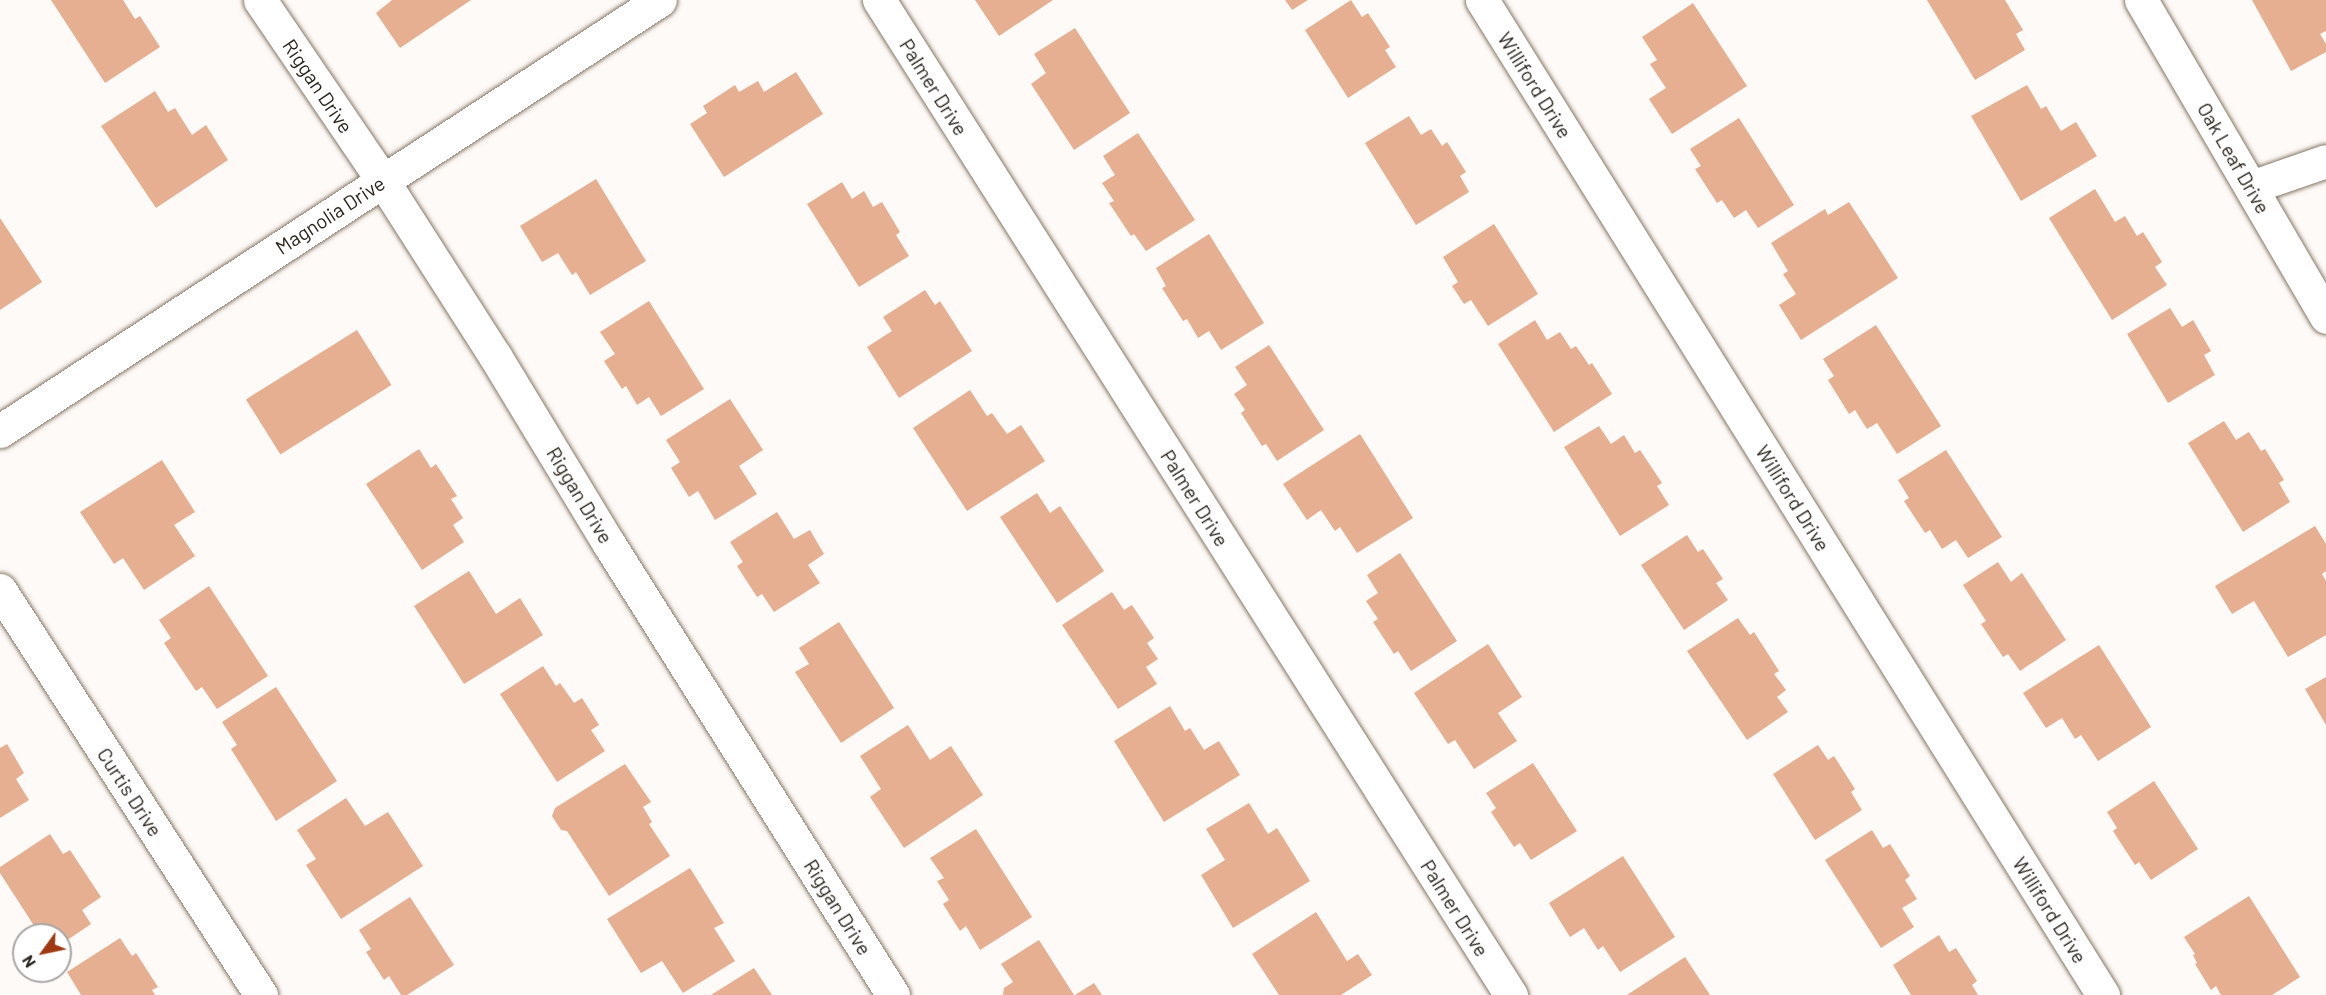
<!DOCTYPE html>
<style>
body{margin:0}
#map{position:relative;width:2326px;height:995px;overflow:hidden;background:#fefaf7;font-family:Barlow,sans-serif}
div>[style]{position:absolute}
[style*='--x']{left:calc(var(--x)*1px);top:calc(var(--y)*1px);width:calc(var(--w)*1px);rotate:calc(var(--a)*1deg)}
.building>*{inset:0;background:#e6af91;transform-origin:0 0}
.roads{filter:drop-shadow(0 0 2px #867767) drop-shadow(0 0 2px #867767)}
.minor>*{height:33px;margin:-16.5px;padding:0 16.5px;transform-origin:16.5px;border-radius:16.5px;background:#fff}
.tertiary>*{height:33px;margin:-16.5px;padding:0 16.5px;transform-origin:16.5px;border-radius:16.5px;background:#fff}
span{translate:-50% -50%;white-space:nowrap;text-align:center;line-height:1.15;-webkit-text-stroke:4.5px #fff;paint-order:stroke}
.street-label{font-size:20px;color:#2a241d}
.north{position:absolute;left:12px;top:923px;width:60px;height:60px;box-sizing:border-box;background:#fff;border:2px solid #aaa7a5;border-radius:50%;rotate:237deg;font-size:16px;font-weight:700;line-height:24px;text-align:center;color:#2a241d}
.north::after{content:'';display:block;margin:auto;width:21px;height:27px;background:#9f3911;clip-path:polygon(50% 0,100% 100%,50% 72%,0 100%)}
</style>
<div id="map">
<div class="building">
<i style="clip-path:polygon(51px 0,123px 0,135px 19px,140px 16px,160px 47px,105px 83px)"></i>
<i style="clip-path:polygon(392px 0,471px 0,400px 48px,376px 13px)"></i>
<i style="clip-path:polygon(975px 0,1053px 0,999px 36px)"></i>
<i style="clip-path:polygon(1285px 0,1308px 0,1292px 10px)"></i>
<i style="clip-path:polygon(1351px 0,1362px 17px,1368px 13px,1390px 47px,1385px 50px,1396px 67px,1348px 98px,1305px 30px)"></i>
<i style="clip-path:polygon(1927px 0,2005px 0,2023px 30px,2016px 34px,2025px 50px,1975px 80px)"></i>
<i style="clip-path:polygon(2252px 0,2326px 0,2326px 31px,2320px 34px,2326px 44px,2326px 52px,2291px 71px)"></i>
<i style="clip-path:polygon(1693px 3px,1747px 86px,1672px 134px,1649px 99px,1666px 88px,1650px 64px,1657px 60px,1642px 37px)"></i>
<i style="clip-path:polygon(1075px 28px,1130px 113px,1074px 150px,1031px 84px,1046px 73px,1034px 54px)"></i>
<i style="clip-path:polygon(796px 72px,823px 114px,724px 177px,690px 124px,707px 113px,703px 106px,735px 85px,739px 92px,758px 81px,764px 92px)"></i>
<i style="clip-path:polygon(2027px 85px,2041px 109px,2046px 106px,2061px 131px,2076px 122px,2097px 156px,2021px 201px,1971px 116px)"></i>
<i style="clip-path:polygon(155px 91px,168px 112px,175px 108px,192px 135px,206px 125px,228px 160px,156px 208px,101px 126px)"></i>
<i style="clip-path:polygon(1409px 116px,1421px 135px,1431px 129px,1442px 146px,1447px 142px,1466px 172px,1460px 176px,1469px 192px,1416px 225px,1365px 143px)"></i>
<i style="clip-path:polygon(1739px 118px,1794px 205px,1758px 228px,1746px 210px,1734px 218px,1722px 200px,1717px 203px,1695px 169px,1701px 166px,1690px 149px)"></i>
<i style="clip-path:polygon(1138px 133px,1195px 220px,1146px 251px,1134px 234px,1131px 236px,1109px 203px,1114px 201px,1102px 183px,1115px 175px,1103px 156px)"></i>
<i style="clip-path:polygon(596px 179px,646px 261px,590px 295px,576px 272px,572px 275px,558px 253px,542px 262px,520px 226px)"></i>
<i style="clip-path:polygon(842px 182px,852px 199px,864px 191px,873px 207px,882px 202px,900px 232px,896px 235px,909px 256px,859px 287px,807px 204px)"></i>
<i style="clip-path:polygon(2095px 189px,2115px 222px,2125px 216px,2137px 236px,2143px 232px,2162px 262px,2155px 267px,2167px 285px,2112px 320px,2049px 218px)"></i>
<i style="clip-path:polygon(1849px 202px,1898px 278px,1801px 340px,1779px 305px,1796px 294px,1783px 274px,1788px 271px,1771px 243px,1825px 209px,1828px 215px)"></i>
<i style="clip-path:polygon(0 218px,42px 282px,0 310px)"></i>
<i style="clip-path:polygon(1494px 224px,1538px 294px,1488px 326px,1471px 300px,1464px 304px,1452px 286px,1458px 282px,1443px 257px)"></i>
<i style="clip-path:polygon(1209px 234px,1264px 323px,1221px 350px,1209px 331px,1198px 338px,1187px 319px,1183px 321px,1162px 288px,1166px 286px,1156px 268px)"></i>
<i style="clip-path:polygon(925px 290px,935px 305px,940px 301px,972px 351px,899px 398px,867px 347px,892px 331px,883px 317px)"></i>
<i style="clip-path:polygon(649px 301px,704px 389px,661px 416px,649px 397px,637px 405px,626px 386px,622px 389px,604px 361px,615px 354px,600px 332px)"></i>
<i style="clip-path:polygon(2170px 308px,2182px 327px,2193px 320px,2211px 351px,2204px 355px,2215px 375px,2168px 403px,2127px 334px)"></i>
<i style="clip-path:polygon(1535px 320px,1547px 340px,1560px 332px,1571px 349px,1576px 346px,1589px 365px,1592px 363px,1612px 394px,1554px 432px,1498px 344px)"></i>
<i style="clip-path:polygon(1876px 325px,1941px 426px,1897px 454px,1877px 423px,1867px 429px,1855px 410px,1849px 414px,1828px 380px,1834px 376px,1823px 359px)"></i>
<i style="left:357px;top:330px;width:65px;height:131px;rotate:58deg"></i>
<i style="clip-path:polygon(1269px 345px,1324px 430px,1277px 461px,1266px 444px,1262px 446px,1241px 413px,1245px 410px,1234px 394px,1247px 385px,1235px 367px)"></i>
<i style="clip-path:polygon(970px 390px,987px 416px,992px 413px,1007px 434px,1021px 425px,1045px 461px,967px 511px,913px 428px)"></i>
<i style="clip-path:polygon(730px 399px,763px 450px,739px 466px,757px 494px,715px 520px,698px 491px,689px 497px,671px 468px,680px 462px,666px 440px)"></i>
<i style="clip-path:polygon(2224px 421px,2236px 440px,2249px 432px,2261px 451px,2265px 449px,2284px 480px,2279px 483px,2290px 502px,2243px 532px,2188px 443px)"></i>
<i style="clip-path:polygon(1599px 426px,1611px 444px,1624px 435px,1635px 453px,1640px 450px,1662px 483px,1657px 486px,1669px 505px,1620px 536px,1564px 447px)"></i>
<i style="clip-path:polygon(1360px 434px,1413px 518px,1357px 553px,1340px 527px,1335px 531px,1321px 510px,1307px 520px,1283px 484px)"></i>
<i style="clip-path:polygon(419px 449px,431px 468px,436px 464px,457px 496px,451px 499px,463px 518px,453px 525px,464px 542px,422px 570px,366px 484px)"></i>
<i style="clip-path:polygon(1946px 450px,2002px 537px,1968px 558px,1956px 540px,1942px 549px,1930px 530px,1925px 533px,1904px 501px,1909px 498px,1898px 480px)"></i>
<i style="clip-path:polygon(162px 460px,195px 512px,174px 525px,195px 556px,144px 590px,123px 558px,114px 564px,80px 512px)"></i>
<i style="clip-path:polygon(1037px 493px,1050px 513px,1060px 506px,1104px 571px,1057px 603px,1000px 517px)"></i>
<i style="clip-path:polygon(777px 512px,794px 539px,810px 530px,824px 554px,808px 565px,820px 583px,774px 612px,762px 594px,757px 597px,737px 566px,743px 562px,730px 542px)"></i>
<i style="clip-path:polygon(2315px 526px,2326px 544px,2326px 571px,2322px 574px,2326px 581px,2326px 635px,2288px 657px,2254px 601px,2232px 614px,2215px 586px)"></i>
<i style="clip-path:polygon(1687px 535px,1698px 552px,1703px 549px,1723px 579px,1716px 583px,1728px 600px,1684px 630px,1641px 565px)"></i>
<i style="clip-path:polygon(1400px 553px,1457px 641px,1411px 671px,1398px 651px,1394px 654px,1373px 622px,1378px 619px,1366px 601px,1378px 593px,1367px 575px)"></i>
<i style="clip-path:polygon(1998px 562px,2011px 582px,2022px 573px,2066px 640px,2020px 671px,2008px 654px,2003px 657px,1981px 624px,1986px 621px,1963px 585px)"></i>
<i style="clip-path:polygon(469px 571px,496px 614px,520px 598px,543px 635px,464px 684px,414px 606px)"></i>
<i style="clip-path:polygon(209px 586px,268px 676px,217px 709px,202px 687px,196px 691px,164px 643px,171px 638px,159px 620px)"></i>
<i style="clip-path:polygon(1112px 592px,1124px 610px,1132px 605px,1154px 638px,1147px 643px,1158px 659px,1146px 667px,1157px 684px,1118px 709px,1062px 625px)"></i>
<i style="clip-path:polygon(1738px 618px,1750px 635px,1754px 632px,1779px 671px,1774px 674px,1786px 690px,1777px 697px,1788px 712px,1747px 740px,1687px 651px)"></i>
<i style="clip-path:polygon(839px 622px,894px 708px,841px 743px,795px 672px,809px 664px,799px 648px)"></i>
<i style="clip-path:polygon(1488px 644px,1522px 697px,1498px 713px,1517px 741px,1474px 769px,1455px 740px,1448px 744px,1414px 693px)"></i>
<i style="clip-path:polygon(2099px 645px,2151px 727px,2098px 761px,2081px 735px,2075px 739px,2062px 718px,2046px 728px,2023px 693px)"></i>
<i style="clip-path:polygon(543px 666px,556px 686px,560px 683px,574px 703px,582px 698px,599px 725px,591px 730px,605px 751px,557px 782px,500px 694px)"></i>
<i style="clip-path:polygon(2326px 677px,2326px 725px,2305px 689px)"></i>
<i style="clip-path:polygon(276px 687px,337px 781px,276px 821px,231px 749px,237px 745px,222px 722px)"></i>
<i style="clip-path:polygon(1170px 706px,1185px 731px,1190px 728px,1204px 750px,1219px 741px,1240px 775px,1164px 822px,1114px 741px)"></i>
<i style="clip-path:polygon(908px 725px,930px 760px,951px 746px,983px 795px,904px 848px,870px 797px,881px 789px,860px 756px)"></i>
<i style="clip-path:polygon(7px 744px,24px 773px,16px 779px,29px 800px,0 818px,0 748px)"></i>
<i style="clip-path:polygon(1818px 745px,1828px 760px,1834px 756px,1855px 789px,1851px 792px,1862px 810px,1815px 840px,1773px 774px)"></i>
<i style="clip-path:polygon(1533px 763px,1577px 831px,1531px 860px,1520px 843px,1514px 847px,1491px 812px,1496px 808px,1486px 793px)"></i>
<i style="clip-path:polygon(625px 764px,651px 802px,643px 807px,652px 822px,649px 824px,670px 856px,609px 896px,567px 831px,561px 830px,552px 816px,555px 808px)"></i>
<i style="clip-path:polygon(2154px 781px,2198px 849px,2151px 880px,2139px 862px,2135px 865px,2113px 831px,2117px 828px,2107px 812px)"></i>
<i style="clip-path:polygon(346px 798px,365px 826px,388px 812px,423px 866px,341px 919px,306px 865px,316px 859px,297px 830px)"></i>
<i style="clip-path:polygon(1249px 803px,1268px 834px,1277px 828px,1310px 881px,1233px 928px,1201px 875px,1225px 860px,1206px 829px)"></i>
<i style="clip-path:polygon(976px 829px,1032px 917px,980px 950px,966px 926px,960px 931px,943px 904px,949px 900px,937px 881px,944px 878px,930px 858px)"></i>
<i style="clip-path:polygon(1872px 830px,1883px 848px,1890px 844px,1910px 876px,1905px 880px,1917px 899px,1902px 908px,1914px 927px,1881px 948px,1825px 860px)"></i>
<i style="clip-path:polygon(50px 834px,63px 854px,70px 850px,101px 897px,82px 910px,91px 924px,60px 945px,60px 935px,40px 935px,0 873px,0 867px)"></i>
<i style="clip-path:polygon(1623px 856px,1675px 937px,1620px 972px,1603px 946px,1598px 950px,1584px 928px,1570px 937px,1549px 903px)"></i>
<i style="clip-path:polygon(690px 868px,724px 923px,714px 928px,735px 961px,683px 993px,662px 961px,641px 973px,607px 919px)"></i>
<i style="clip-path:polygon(2249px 896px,2300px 977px,2272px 995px,2221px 995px,2216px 986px,2211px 990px,2195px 964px,2197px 963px,2193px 955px,2195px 954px,2184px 937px)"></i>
<i style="clip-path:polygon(410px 897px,454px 965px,407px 995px,401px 995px,389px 976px,384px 980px,366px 952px,371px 949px,359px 930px)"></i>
<i style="clip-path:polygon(1316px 912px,1347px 961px,1358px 954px,1372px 975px,1341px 995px,1279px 995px,1252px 954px)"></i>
<i style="clip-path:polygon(1939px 935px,1949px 952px,1956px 948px,1977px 981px,1972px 985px,1978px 995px,1911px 995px,1893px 965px)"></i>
<i style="clip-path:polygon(120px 938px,132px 956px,136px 953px,158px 987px,152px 990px,155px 995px,81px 995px,67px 972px)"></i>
<i style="clip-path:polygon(1039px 940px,1074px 995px,1003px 995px,1004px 988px,1013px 982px,1001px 964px)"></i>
<i style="clip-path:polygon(1685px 957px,1710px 995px,1627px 995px)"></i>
<i style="clip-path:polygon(754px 968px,772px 995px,711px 995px)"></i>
<i style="clip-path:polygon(1094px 983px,1102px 995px,1075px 995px)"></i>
</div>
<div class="roads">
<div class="minor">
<i style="--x:260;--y:0;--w:219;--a:55.8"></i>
<i style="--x:383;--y:181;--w:208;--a:57.4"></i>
<i style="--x:495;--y:356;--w:220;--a:58.8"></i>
<i style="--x:609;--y:544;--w:533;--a:57.8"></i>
<i style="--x:879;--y:0;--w:1179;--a:57.58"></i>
<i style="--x:1482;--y:0;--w:1173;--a:58.03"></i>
<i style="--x:2141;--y:0;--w:367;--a:59.7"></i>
<i style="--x:2251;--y:187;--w:79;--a:-19.1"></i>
<i style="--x:0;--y:590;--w:482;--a:57.2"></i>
</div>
<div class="tertiary">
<i style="--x:0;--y:431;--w:788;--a:-33.15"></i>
</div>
</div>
<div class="street-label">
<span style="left:1535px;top:85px;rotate:58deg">Williford Drive</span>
<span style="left:318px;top:86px;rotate:56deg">Riggan Drive</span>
<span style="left:934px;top:87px;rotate:58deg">Palmer Drive</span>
<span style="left:2234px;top:158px;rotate:60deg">Oak Leaf Drive</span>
<span style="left:330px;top:215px;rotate:-33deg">Magnolia Drive</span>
<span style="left:580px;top:495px;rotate:59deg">Riggan Drive</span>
<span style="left:1195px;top:498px;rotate:58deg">Palmer Drive</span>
<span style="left:1793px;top:498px;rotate:58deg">Williford Drive</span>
<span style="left:130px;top:792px;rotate:57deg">Curtis Drive</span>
<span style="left:838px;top:907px;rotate:58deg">Riggan Drive</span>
<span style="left:1455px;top:908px;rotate:58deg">Palmer Drive</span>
<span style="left:2050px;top:910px;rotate:58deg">Williford Drive</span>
</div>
<div class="north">N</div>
</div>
